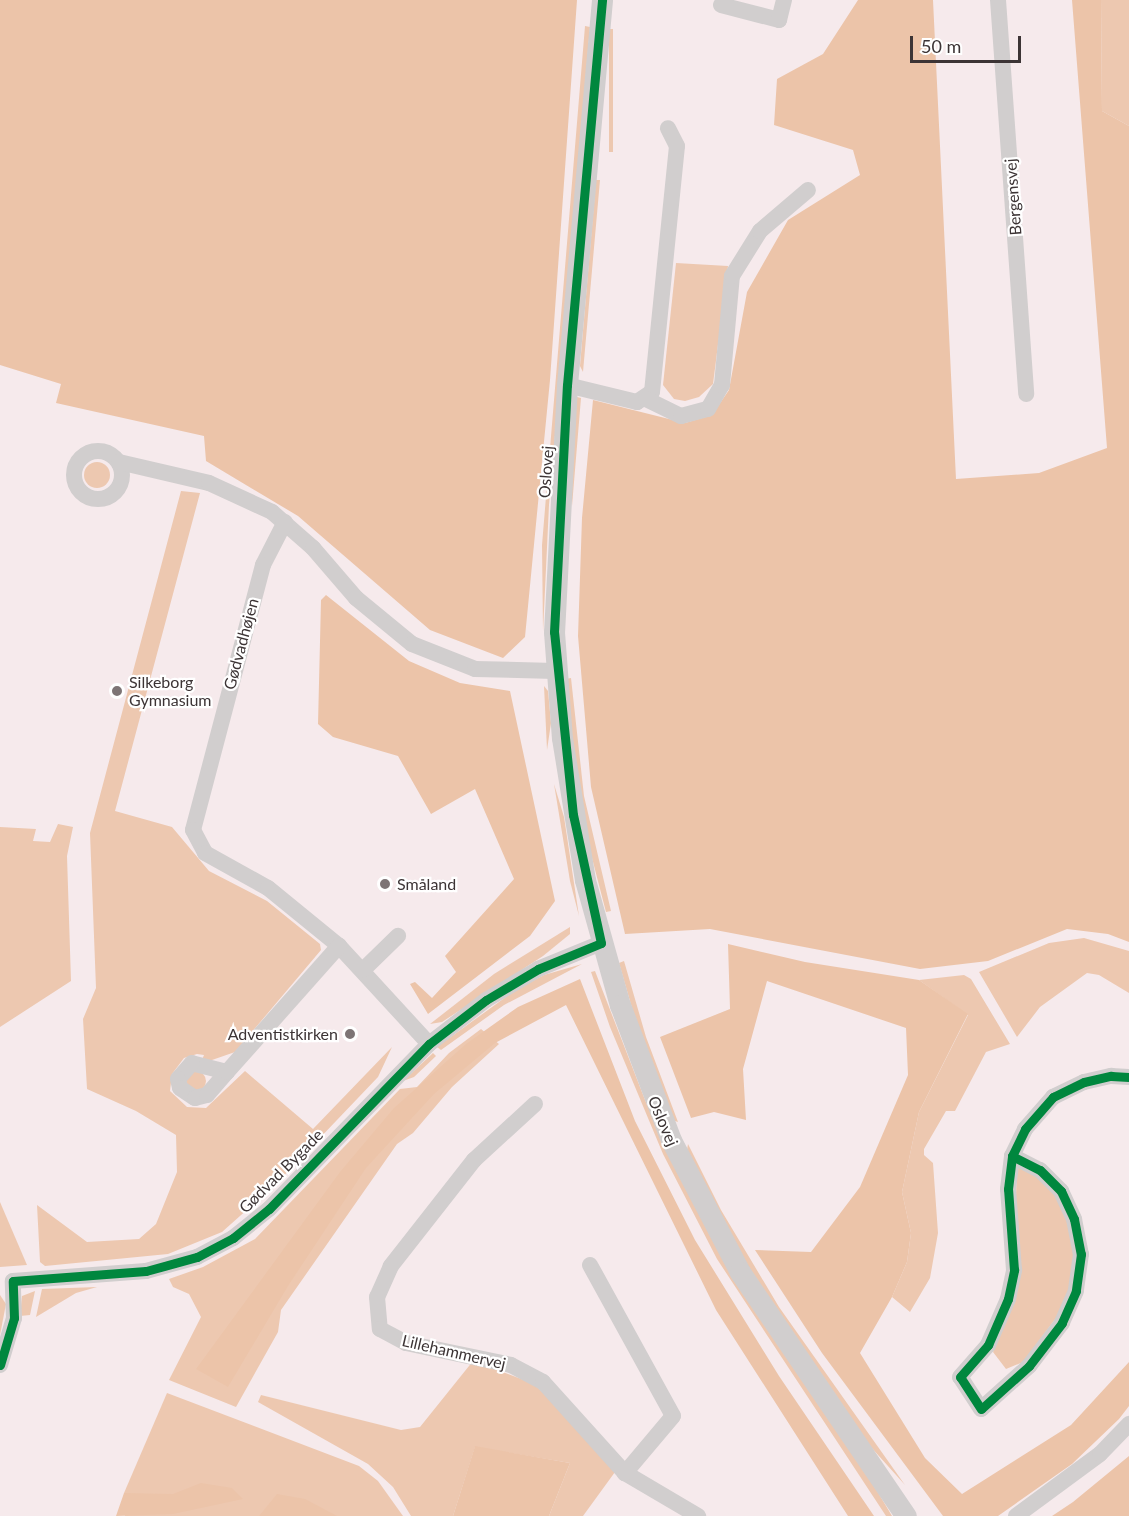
<!DOCTYPE html>
<meta charset="utf-8">
<style>
body{margin:0}
#map{position:relative;width:1129px;height:1516px;overflow:hidden;background:#f6eaec;font-family:Lato,sans-serif}
div>[style]{position:absolute}
[style*='--x']{left:calc(var(--x)*1px);top:calc(var(--y)*1px);width:calc(var(--w)*1px);rotate:calc(var(--a)*1deg)}
.green>*{inset:0;background:#edc8b0;transform-origin:0 0}
.round{border-radius:50%}
.forest>*{inset:0;background:#ecc4a9}
.minor>*{height:16px;margin:-8px;padding:0 8px;transform-origin:8px;border-radius:8px;background:#d1cece}
.minor>.ring{margin:-8px;padding:0;box-sizing:content-box;background:none;border:16px solid #d1cece;border-radius:50%}
.tertiary>*{height:21px;margin:-10.5px;padding:0 10.5px;transform-origin:10.5px;border-radius:10.5px;background:#d1cece}
.cycleway>*{height:9px;margin:-4.5px;padding:0 4.5px;transform-origin:4.5px;border-radius:4.5px;background:#00873e}
.dots>*{width:16px;height:16px;translate:-50% -50%;box-sizing:border-box;border:3px solid #fff;border-radius:50%}
span{translate:-50% -50%;white-space:nowrap;text-align:center;line-height:1.15;-webkit-text-stroke:4.5px #fff;paint-order:stroke}
.street-label{font-size:16px;color:#3c3435}
.poi-label{font-size:16px;color:#3c3435}
.left{translate:0 -50%;text-align:left}
.right{translate:-100% -50%;text-align:right}
.scale{position:absolute;left:910px;top:36px;width:111px;height:27px;box-sizing:border-box;border:3px solid #3c3435;border-top:0;padding-left:8px;font-size:18px;line-height:21px;white-space:nowrap;color:#3c3435;-webkit-text-stroke:4px #fff;paint-order:stroke}
</style>
<div id="map">
<div class="green">
<i style="clip-path:polygon(1101px 0,1129px 0,1129px 126px,1102px 111px)"></i>
<i style="clip-path:polygon(585px 26px,590px 27px,549px 505px,543px 632px,542px 545px)"></i>
<i style="left:609px;top:29px;width:4px;height:123px"></i>
<i style="clip-path:polygon(596px 180px,600px 180px,583px 372px,580px 366px)"></i>
<i style="clip-path:polygon(676px 263px,728px 266px,713px 384px,699px 397px,685px 401px,674px 399px,663px 385px)"></i>
<i style="clip-path:polygon(577px 397px,581px 398px,572px 506px,570px 470px)"></i>
<i class="round" style="left:84px;top:462px;width:26px;height:26px"></i>
<i style="clip-path:polygon(181px 491px,200px 493px,115px 811px,172px 827px,209px 871px,267px 901px,320px 944px,321px 950px,235px 1052px,212px 1060px,202px 1060px,204px 1055px,197px 1054px,184px 1058px,172px 1074px,170px 1091px,187px 1107px,206px 1108px,245px 1071px,313px 1129px,392px 1047px,378px 1077px,275px 1185px,222px 1232px,168px 1254px,45px 1266px,40px 1262px,37px 1205px,87px 1242px,139px 1239px,156px 1224px,177px 1172px,176px 1135px,136px 1111px,87px 1089px,83px 1019px,96px 988px,90px 833px)"></i>
<i style="clip-path:polygon(571px 678px,584px 796px,611px 911px,606px 912px,585px 831px,575px 767px,566px 679px)"></i>
<i style="clip-path:polygon(544px 686px,548px 691px,551px 723px,547px 750px)"></i>
<i style="clip-path:polygon(554px 784px,564px 817px,579px 916px,570px 881px)"></i>
<i style="clip-path:polygon(58px 824px,73px 827px,67px 856px,71px 981px,0 1027px,0 827px,36px 829px,33px 841px,50px 842px)"></i>
<i style="clip-path:polygon(570px 927px,570px 934px,543px 956px,442px 1022px,430px 1024px,494px 974px)"></i>
<i style="clip-path:polygon(1084px 938px,1129px 951px,1129px 993px,1099px 975px,1087px 973px,1040px 1007px,1017px 1037px,979px 972px,1049px 943px)"></i>
<i style="clip-path:polygon(624px 961px,646px 1037px,678px 1122px,672px 1120px,632px 1008px,619px 963px)"></i>
<i style="clip-path:polygon(582px 964px,504px 1005px,441px 1050px,437px 1047px,514px 991px,544px 975px)"></i>
<i style="clip-path:polygon(595px 971px,647px 1105px,892px 1516px,886px 1516px,717px 1259px,663px 1154px,610px 1027px,591px 972px)"></i>
<i style="clip-path:polygon(964px 975px,971px 979px,1010px 1044px,986px 1052px,955px 1111px,946px 1111px,924px 1149px,924px 1155px,933px 1163px,938px 1233px,930px 1278px,910px 1312px,892px 1297px,907px 1262px,911px 1233px,902px 1192px,919px 1112px,968px 1015px,919px 980px)"></i>
<i style="clip-path:polygon(481px 1029px,499px 1044px,452px 1087px,413px 1133px,397px 1144px,281px 1310px,278px 1332px,236px 1407px,169px 1380px,201px 1317px,189px 1294px,173px 1287px,169px 1279px,203px 1267px,255px 1239px,400px 1089px,417px 1087px,449px 1053px)"></i>
<i style="clip-path:polygon(433px 1053px,436px 1056px,414px 1077px,403px 1081px)"></i>
<i class="round" style="left:186px;top:1071px;width:20px;height:20px"></i>
<i style="clip-path:polygon(688px 1144px,721px 1210px,779px 1307px,905px 1485px,861px 1436px,750px 1273px,687px 1150px)"></i>
<i style="clip-path:polygon(1017px 1167px,1039px 1175px,1058px 1198px,1070px 1220px,1076px 1273px,1062px 1310px,1023px 1362px,1006px 1369px,993px 1352px,1012px 1307px)"></i>
<i style="clip-path:polygon(0 1202px,27px 1265px,0 1267px)"></i>
<i style="clip-path:polygon(97px 1287px,76px 1293px,36px 1317px,42px 1289px)"></i>
<i style="clip-path:polygon(35px 1291px,30px 1315px,20px 1316px,22px 1296px)"></i>
<i style="clip-path:polygon(0 1295px,6px 1304px,0 1335px)"></i>
<i style="clip-path:polygon(473px 1361px,532px 1383px,562px 1409px,615px 1472px,583px 1516px,549px 1516px,570px 1463px,475px 1447px,453px 1516px,411px 1516px,393px 1487px,368px 1464px,258px 1402px,261px 1395px,401px 1430px,420px 1427px)"></i>
<i style="clip-path:polygon(167px 1393px,359px 1466px,378px 1481px,403px 1516px,125px 1516px,124px 1493px)"></i>
</div>
<div class="forest">
<i style="clip-path:polygon(0 0,577px 0,550px 380px,525px 637px,503px 658px,430px 630px,298px 516px,206px 461px,204px 436px,56px 403px,61px 384px,0 365px)"></i>
<i style="clip-path:polygon(858px 0,933px 0,956px 479px,1039px 473px,1107px 448px,1072px 0,1101px 0,1102px 111px,1129px 126px,1129px 942px,1108px 934px,1067px 929px,988px 961px,920px 969px,710px 929px,625px 934px,591px 787px,578px 636px,582px 518px,593px 400px,685px 423px,712px 415px,729px 390px,747px 292px,788px 220px,860px 175px,853px 150px,774px 125px,777px 79px,823px 54px)"></i>
<i style="clip-path:polygon(326px 595px,409px 661px,460px 683px,510px 691px,555px 901px,530px 936px,428px 1014px,410px 984px,415px 982px,432px 998px,456px 972px,445px 956px,514px 879px,475px 789px,431px 814px,398px 756px,333px 737px,318px 724px,321px 600px)"></i>
<i style="clip-path:polygon(728px 944px,805px 962px,919px 980px,968px 1014px,919px 1112px,902px 1192px,911px 1233px,907px 1262px,892px 1297px,860px 1353px,925px 1458px,962px 1494px,1071px 1425px,1129px 1362px,1129px 1406px,1119px 1419px,1072px 1464px,998px 1516px,943px 1516px,822px 1353px,755px 1250px,811px 1252px,860px 1187px,908px 1075px,906px 1028px,767px 981px,743px 1069px,746px 1120px,714px 1112px,691px 1118px,660px 1037px,730px 1009px)"></i>
<i style="clip-path:polygon(580px 979px,635px 1121px,695px 1240px,779px 1376px,874px 1516px,848px 1516px,716px 1310px,566px 1005px,495px 1043px,434px 1094px,366px 1168px,288px 1286px,228px 1387px,196px 1369px,340px 1172px,394px 1108px,466px 1044px,518px 1007px)"></i>
<i style="clip-path:polygon(475px 1446px,570px 1463px,549px 1516px,453px 1516px)"></i>
<i style="clip-path:polygon(1129px 1456px,1129px 1516px,1052px 1516px,1073px 1502px)"></i>
<i style="clip-path:polygon(201px 1483px,232px 1488px,243px 1499px,173px 1514px,116px 1516px,124px 1493px,173px 1494px)"></i>
<i style="clip-path:polygon(277px 1494px,305px 1499px,337px 1516px,259px 1516px)"></i>
</div>
<div class="minor">
<i style="--x:998;--y:0;--w:395;--a:85.9"></i>
<i style="--x:721;--y:5;--w:60;--a:14.5"></i>
<i style="--x:779;--y:20;--w:21;--a:-76"></i>
<i style="--x:567;--y:385;--w:72;--a:13.7"></i>
<i style="--x:637;--y:402;--w:18;--a:-34"></i>
<i style="--x:652;--y:392;--w:247;--a:-84.2"></i>
<i style="--x:677;--y:146;--w:20;--a:-117"></i>
<i style="--x:646;--y:399;--w:39;--a:26"></i>
<i style="--x:681;--y:416;--w:28;--a:-15"></i>
<i style="--x:708;--y:409;--w:28;--a:-60"></i>
<i style="--x:722;--y:385;--w:109;--a:-84.8"></i>
<i style="--x:732;--y:276;--w:53;--a:-58.1"></i>
<i style="--x:760;--y:231;--w:63;--a:-40.5"></i>
<i class="ring" style="left:74px;top:451px;width:32px;height:32px"></i>
<i style="--x:119;--y:462;--w:92;--a:13.1"></i>
<i style="--x:209;--y:483;--w:69;--a:24.7"></i>
<i style="--x:272;--y:512;--w:55;--a:41.3"></i>
<i style="--x:313;--y:548;--w:66;--a:49.3"></i>
<i style="--x:356;--y:598;--w:72;--a:39.4"></i>
<i style="--x:412;--y:644;--w:68;--a:21.6"></i>
<i style="--x:475;--y:669;--w:80;--a:1.4"></i>
<i style="--x:285;--y:522;--w:48;--a:117.1"></i>
<i style="--x:263;--y:565;--w:274;--a:104.8"></i>
<i style="--x:193;--y:830;--w:26;--a:62"></i>
<i style="--x:205;--y:853;--w:72;--a:29.1"></i>
<i style="--x:268;--y:888;--w:92;--a:39.2"></i>
<i style="--x:339;--y:946;--w:133;--a:47.4"></i>
<i style="--x:363;--y:970;--w:49;--a:-44.2"></i>
<i style="--x:227;--y:1072;--w:36;--a:-166"></i>
<i style="--x:192;--y:1063;--w:21;--a:131"></i>
<i style="--x:178;--y:1079;--w:9;--a:77"></i>
<i style="--x:180;--y:1088;--w:18;--a:34"></i>
<i style="--x:195;--y:1098;--w:12;--a:-14"></i>
<i style="--x:207;--y:1095;--w:30;--a:-49"></i>
<i style="--x:227;--y:1072;--w:169;--a:-48.4"></i>
<i style="--x:535;--y:1104;--w:83;--a:137.4"></i>
<i style="--x:474;--y:1160;--w:135;--a:128.1"></i>
<i style="--x:391;--y:1266;--w:34;--a:114"></i>
<i style="--x:377;--y:1297;--w:32;--a:85"></i>
<i style="--x:380;--y:1329;--w:30;--a:28"></i>
<i style="--x:406;--y:1343;--w:107;--a:11.8"></i>
<i style="--x:511;--y:1365;--w:36;--a:28"></i>
<i style="--x:543;--y:1382;--w:122;--a:48"></i>
<i style="--x:625;--y:1473;--w:85;--a:30.5"></i>
<i style="--x:1012;--y:1156;--w:31;--a:27"></i>
<i style="--x:1040;--y:1170;--w:30;--a:45"></i>
<i style="--x:1061;--y:1191;--w:31;--a:65"></i>
<i style="--x:1074;--y:1219;--w:36;--a:79"></i>
<i style="--x:1081;--y:1254;--w:37;--a:98"></i>
<i style="--x:1076;--y:1291;--w:35;--a:114"></i>
<i style="--x:1062;--y:1323;--w:54;--a:127.5"></i>
<i style="--x:1029;--y:1366;--w:64;--a:138.1"></i>
<i style="--x:981;--y:1409;--w:38;--a:-123"></i>
<i style="--x:960;--y:1377;--w:43;--a:-48.8"></i>
<i style="--x:988;--y:1345;--w:50;--a:-66.5"></i>
<i style="--x:1008;--y:1299;--w:30;--a:-78"></i>
<i style="--x:1014;--y:1270;--w:81;--a:-94.2"></i>
<i style="--x:1008;--y:1189;--w:33;--a:-83"></i>
<i style="--x:1012;--y:1156;--w:30;--a:-64"></i>
<i style="--x:1025;--y:1129;--w:43;--a:-48.8"></i>
<i style="--x:1053;--y:1097;--w:34;--a:-26"></i>
<i style="--x:1084;--y:1082;--w:28;--a:-13"></i>
<i style="--x:1111;--y:1076;--w:18;--a:3"></i>
<i style="--x:590;--y:1265;--w:172;--a:61.2"></i>
<i style="--x:673;--y:1416;--w:75;--a:130.1"></i>
<i style="--x:0;--y:1365;--w:49;--a:-73.4"></i>
<i style="--x:14;--y:1318;--w:37;--a:-92"></i>
<i style="--x:13;--y:1281;--w:133;--a:-4.3"></i>
<i style="--x:146;--y:1271;--w:53;--a:-15.4"></i>
<i style="--x:197;--y:1257;--w:41;--a:-27.8"></i>
<i style="--x:233;--y:1238;--w:46;--a:-38.9"></i>
<i style="--x:269;--y:1209;--w:230;--a:-45.9"></i>
<i style="--x:429;--y:1044;--w:72;--a:-37.7"></i>
<i style="--x:486;--y:1000;--w:61;--a:-30.8"></i>
<i style="--x:538;--y:969;--w:68;--a:-22.4"></i>
<i style="--x:1016;--y:1516;--w:104;--a:-36.4"></i>
<i style="--x:1100;--y:1454;--w:42;--a:-46"></i>
</div>
<div class="tertiary">
<i style="--x:602;--y:0;--w:387;--a:95.2"></i>
<i style="--x:567;--y:385;--w:247;--a:93"></i>
<i style="--x:554;--y:632;--w:106;--a:85.7"></i>
<i style="--x:562;--y:738;--w:144;--a:80.8"></i>
<i style="--x:585;--y:880;--w:130;--a:74.4"></i>
<i style="--x:620;--y:1005;--w:144;--a:69.3"></i>
<i style="--x:671;--y:1140;--w:149;--a:62.4"></i>
<i style="--x:740;--y:1272;--w:295;--a:55.8"></i>
</div>
<div class="cycleway">
<i style="--x:1012;--y:1156;--w:31;--a:27"></i>
<i style="--x:1040;--y:1170;--w:30;--a:45"></i>
<i style="--x:1061;--y:1191;--w:31;--a:65"></i>
<i style="--x:1074;--y:1219;--w:36;--a:79"></i>
<i style="--x:1081;--y:1254;--w:37;--a:98"></i>
<i style="--x:1076;--y:1291;--w:35;--a:114"></i>
<i style="--x:1062;--y:1323;--w:54;--a:127.5"></i>
<i style="--x:1029;--y:1366;--w:64;--a:138.1"></i>
<i style="--x:981;--y:1409;--w:38;--a:-123"></i>
<i style="--x:960;--y:1377;--w:43;--a:-48.8"></i>
<i style="--x:988;--y:1345;--w:50;--a:-66.5"></i>
<i style="--x:1008;--y:1299;--w:30;--a:-78"></i>
<i style="--x:1014;--y:1270;--w:81;--a:-94.2"></i>
<i style="--x:1008;--y:1189;--w:33;--a:-83"></i>
<i style="--x:1012;--y:1156;--w:30;--a:-64"></i>
<i style="--x:1025;--y:1129;--w:43;--a:-48.8"></i>
<i style="--x:1053;--y:1097;--w:34;--a:-26"></i>
<i style="--x:1084;--y:1082;--w:28;--a:-13"></i>
<i style="--x:1111;--y:1076;--w:18;--a:3"></i>
<i style="--x:0;--y:1365;--w:49;--a:-73.4"></i>
<i style="--x:14;--y:1318;--w:37;--a:-92"></i>
<i style="--x:13;--y:1281;--w:133;--a:-4.3"></i>
<i style="--x:146;--y:1271;--w:53;--a:-15.4"></i>
<i style="--x:197;--y:1257;--w:41;--a:-27.8"></i>
<i style="--x:233;--y:1238;--w:46;--a:-38.9"></i>
<i style="--x:269;--y:1209;--w:230;--a:-45.9"></i>
<i style="--x:429;--y:1044;--w:72;--a:-37.7"></i>
<i style="--x:486;--y:1000;--w:61;--a:-30.8"></i>
<i style="--x:538;--y:969;--w:68;--a:-22.4"></i>
<i style="--x:601;--y:943;--w:131;--a:-102.3"></i>
<i style="--x:573;--y:815;--w:184;--a:-95.9"></i>
<i style="--x:554;--y:632;--w:247;--a:-87"></i>
<i style="--x:567;--y:385;--w:387;--a:-84.8"></i>
</div>
<div class="dots">
<i style="left:117px;top:691px;background:#7d7475"></i>
<i style="left:385px;top:884px;background:#7d7475"></i>
<i style="left:350px;top:1034px;background:#7d7475"></i>
</div>
<div class="street-label">
<span style="left:1013px;top:197px;rotate:-94deg">Bergensvej</span>
<span style="left:546px;top:472px;rotate:-86deg">Oslovej</span>
<span style="left:241px;top:644px;rotate:-75deg">Gødvadhøjen</span>
<span style="left:663px;top:1121px;rotate:67deg">Oslovej</span>
<span style="left:281px;top:1171px;rotate:-45deg">Gødvad Bygade</span>
<span style="left:454px;top:1352px;rotate:13deg">Lillehammervej</span>
</div>
<div class="poi-label">
<span class="left" style="left:129px;top:691px">Silkeborg<br>Gymnasium</span>
<span class="left" style="left:397px;top:884px">Småland</span>
<span class="right" style="left:338px;top:1034px">Adventistkirken</span>
</div>
<div class="scale">50 m</div>
</div>
